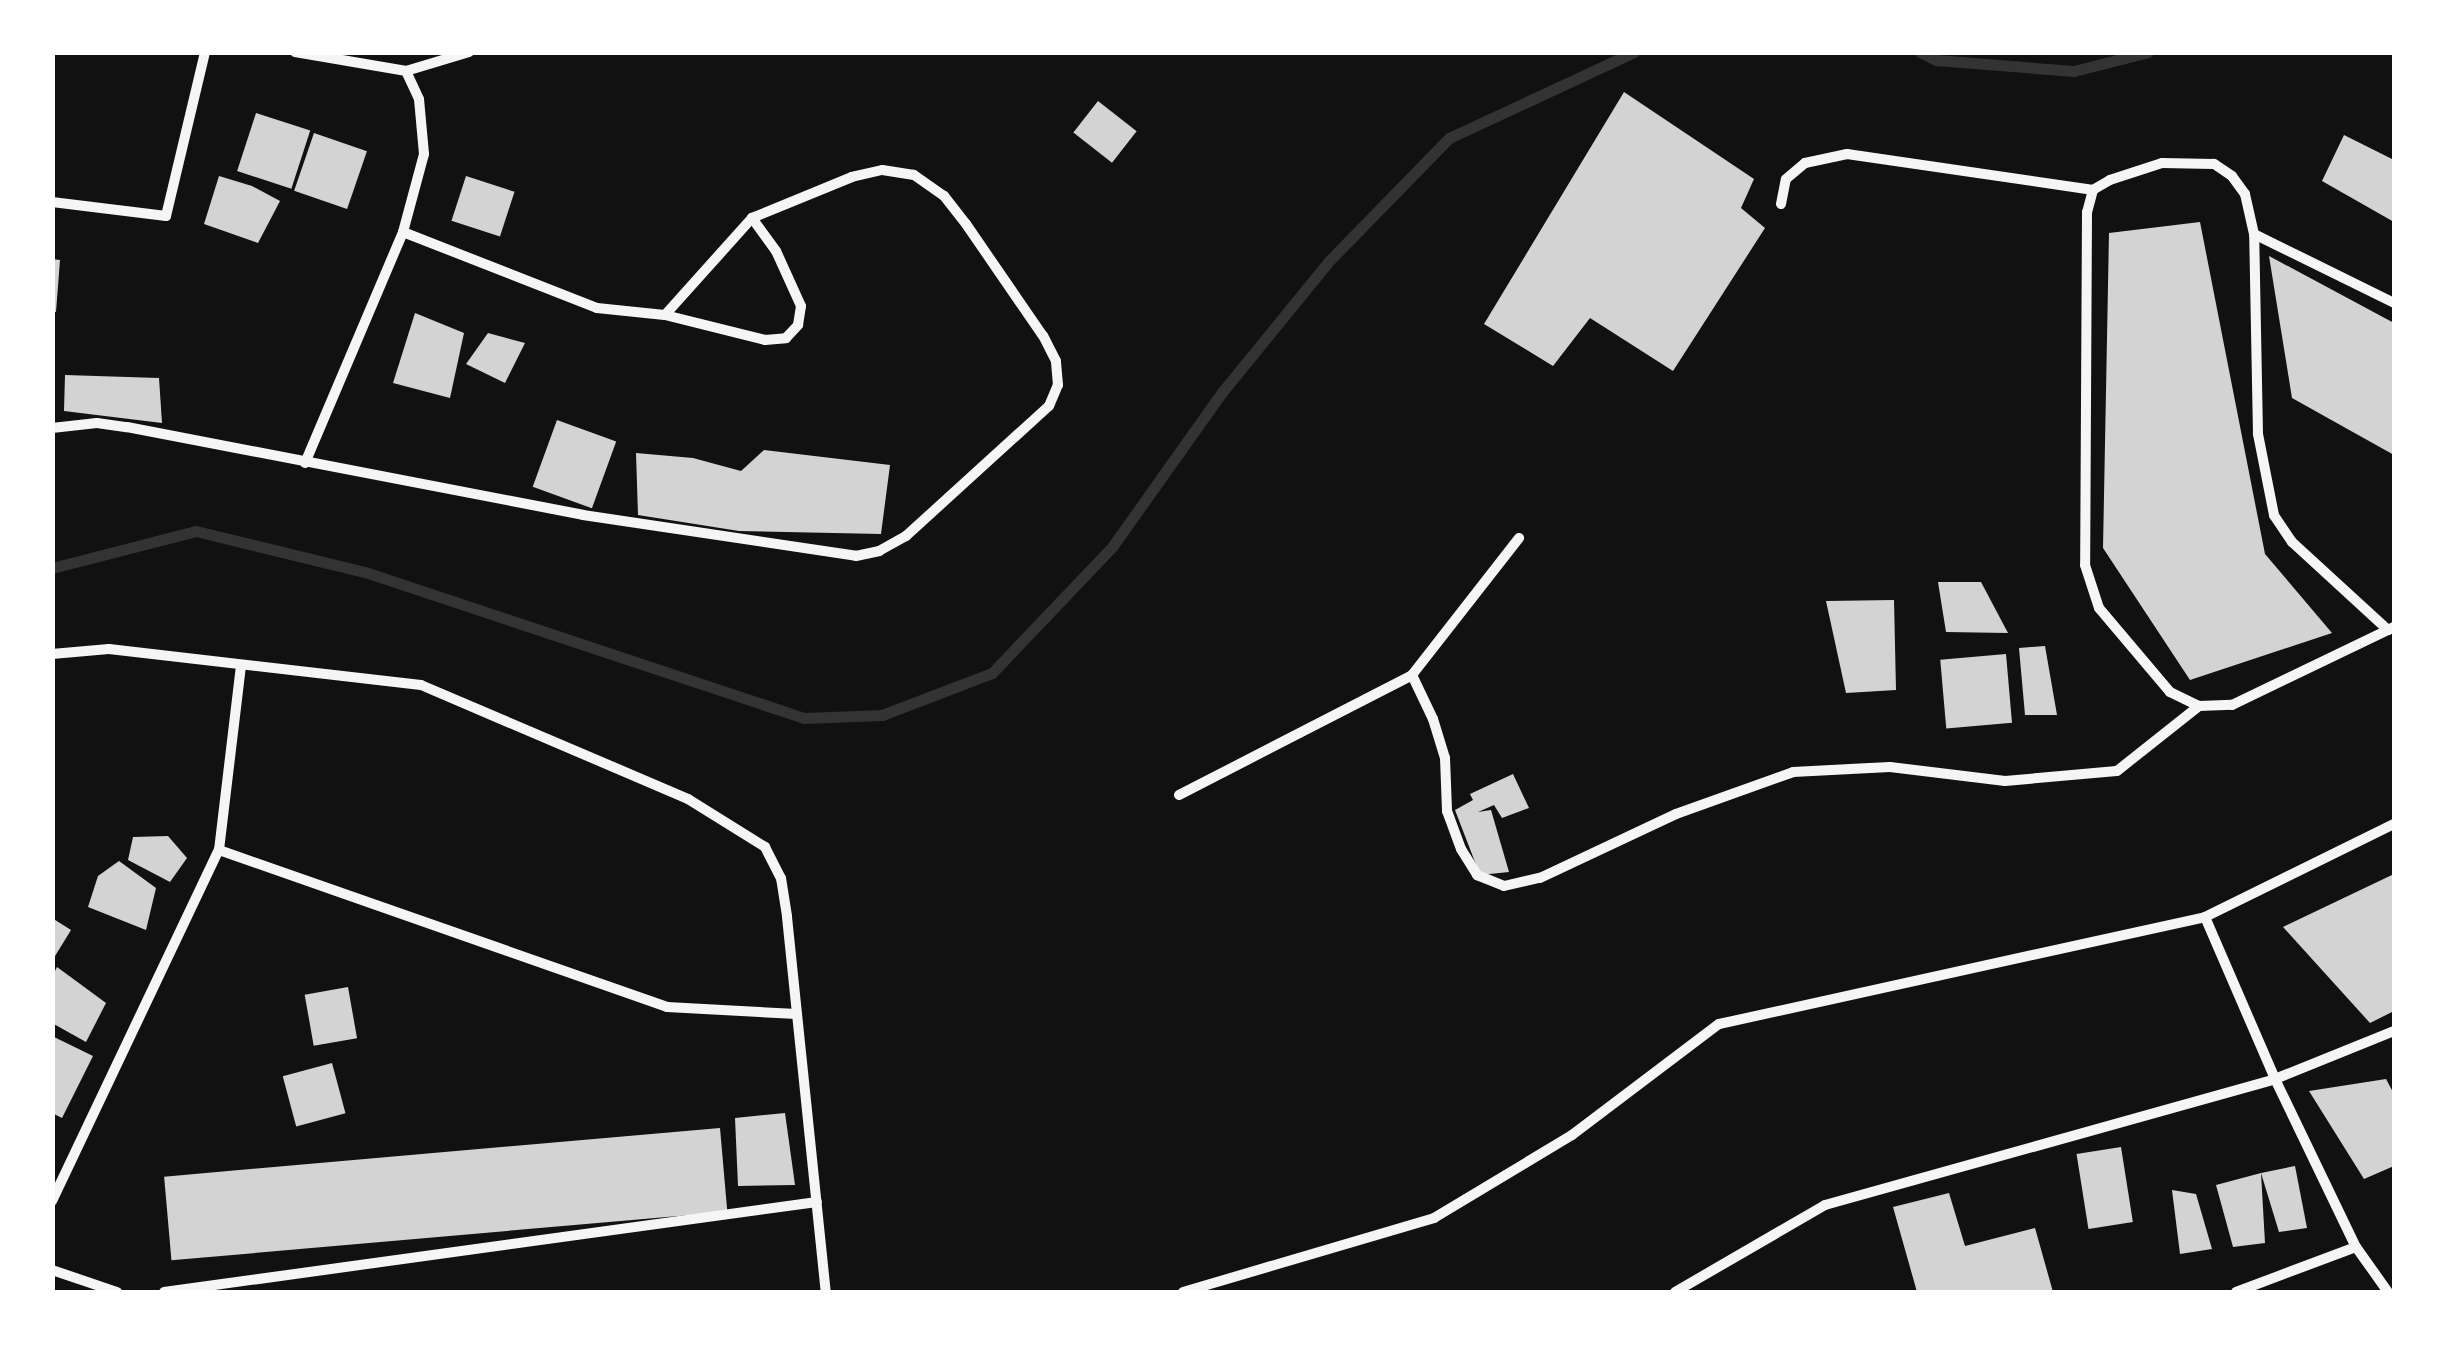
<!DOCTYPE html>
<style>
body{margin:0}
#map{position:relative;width:2447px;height:1345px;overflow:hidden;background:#111;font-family:Mulish,sans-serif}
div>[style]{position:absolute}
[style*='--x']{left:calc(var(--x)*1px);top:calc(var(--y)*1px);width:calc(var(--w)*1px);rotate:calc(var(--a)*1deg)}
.stream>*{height:11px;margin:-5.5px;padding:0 5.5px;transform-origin:5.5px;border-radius:5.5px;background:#333}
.building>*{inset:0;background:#d3d3d3;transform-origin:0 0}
.minor>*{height:10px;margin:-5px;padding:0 5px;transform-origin:5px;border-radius:5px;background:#f5f5f5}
span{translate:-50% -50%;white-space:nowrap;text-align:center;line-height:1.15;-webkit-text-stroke:9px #fff;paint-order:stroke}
.frame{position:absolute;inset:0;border:55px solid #fff;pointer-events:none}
</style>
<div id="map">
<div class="stream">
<i style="--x:1920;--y:52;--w:18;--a:27"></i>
<i style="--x:1936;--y:60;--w:138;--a:4.6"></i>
<i style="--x:2074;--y:71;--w:76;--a:-14.4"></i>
<i style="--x:52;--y:568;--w:149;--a:-14.4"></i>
<i style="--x:196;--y:531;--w:177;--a:13.7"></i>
<i style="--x:368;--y:573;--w:459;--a:18.4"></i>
<i style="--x:804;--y:718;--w:78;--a:-2.2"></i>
<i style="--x:882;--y:715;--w:118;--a:-20.9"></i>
<i style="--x:992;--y:673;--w:174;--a:-46.4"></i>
<i style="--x:1112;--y:547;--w:191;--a:-54.6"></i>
<i style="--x:1223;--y:391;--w:168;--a:-50.8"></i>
<i style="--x:1329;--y:261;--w:172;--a:-45.7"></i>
<i style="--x:1449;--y:138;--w:204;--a:-24.9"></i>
</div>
<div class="building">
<i style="clip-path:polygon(1624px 92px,1754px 179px,1741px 208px,1765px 228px,1673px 371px,1590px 318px,1553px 366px,1484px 324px)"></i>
<i style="left:1098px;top:101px;width:49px;height:40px;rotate:38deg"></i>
<i style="left:256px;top:113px;width:57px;height:61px;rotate:18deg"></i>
<i style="left:314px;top:133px;width:56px;height:61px;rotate:19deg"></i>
<i style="clip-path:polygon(2344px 135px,2394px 160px,2394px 222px,2322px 181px)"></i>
<i style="clip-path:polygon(219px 176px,252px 186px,280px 201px,258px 243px,204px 224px)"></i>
<i style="left:466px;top:176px;width:51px;height:47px;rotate:18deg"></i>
<i style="clip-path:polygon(2200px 222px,2265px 554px,2332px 633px,2190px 680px,2103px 548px,2109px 233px)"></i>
<i style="clip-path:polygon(2269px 256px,2394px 323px,2394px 455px,2292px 398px)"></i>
<i style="clip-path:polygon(52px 259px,60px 260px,56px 312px,52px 311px)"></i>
<i style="clip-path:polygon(415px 313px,464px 333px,450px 398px,393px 383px)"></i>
<i style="clip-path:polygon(488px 333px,525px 343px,505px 383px,466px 364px)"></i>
<i style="clip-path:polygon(65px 375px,159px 378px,162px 423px,64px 411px)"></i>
<i style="left:557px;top:420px;width:63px;height:71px;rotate:20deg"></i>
<i style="clip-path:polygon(764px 450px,890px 465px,881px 534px,739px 531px,638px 515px,636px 453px,693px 458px,741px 471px)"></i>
<i style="clip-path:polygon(1938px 582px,1981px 582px,2008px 633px,1946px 632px)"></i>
<i style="clip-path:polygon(1894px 600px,1896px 690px,1846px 693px,1826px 601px)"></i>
<i style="clip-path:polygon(2045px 646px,2057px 715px,2025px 715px,2019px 648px)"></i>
<i style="left:2006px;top:654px;width:69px;height:66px;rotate:85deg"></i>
<i style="clip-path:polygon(1513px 774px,1529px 808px,1502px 818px,1494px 805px,1478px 812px,1491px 810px,1509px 872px,1480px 875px,1455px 810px,1473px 800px,1470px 794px)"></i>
<i style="clip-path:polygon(168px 836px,187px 858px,170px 882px,128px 860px,133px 837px)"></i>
<i style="clip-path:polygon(119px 861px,156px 888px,146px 930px,88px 907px,98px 876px)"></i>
<i style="clip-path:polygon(2394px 874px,2394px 1011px,2370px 1023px,2283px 927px)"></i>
<i style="clip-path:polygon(52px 918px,71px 930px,52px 961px)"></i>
<i style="clip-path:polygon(57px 967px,106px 1003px,86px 1042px,52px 1023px,52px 977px)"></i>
<i style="left:348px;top:987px;width:52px;height:44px;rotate:80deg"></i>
<i style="clip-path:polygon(52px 1036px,93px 1056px,62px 1118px,52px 1113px)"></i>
<i style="left:332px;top:1063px;width:52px;height:51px;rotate:75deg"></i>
<i style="clip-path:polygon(2386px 1079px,2394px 1094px,2394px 1166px,2364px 1179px,2309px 1091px)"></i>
<i style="clip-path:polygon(785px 1113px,795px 1185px,738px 1186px,735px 1118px)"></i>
<i style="left:720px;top:1128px;width:84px;height:558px;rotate:85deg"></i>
<i style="left:2121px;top:1147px;width:76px;height:45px;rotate:81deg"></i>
<i style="clip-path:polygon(2295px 1166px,2307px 1228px,2279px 1232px,2261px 1173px)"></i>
<i style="clip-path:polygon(2261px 1173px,2265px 1243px,2233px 1247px,2216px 1185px)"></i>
<i style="clip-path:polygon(2172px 1190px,2196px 1194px,2212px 1249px,2180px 1254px)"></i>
<i style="clip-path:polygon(1949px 1193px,1965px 1246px,2035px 1228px,2053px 1292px,1917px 1292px,1893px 1207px)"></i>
</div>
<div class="minor">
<i style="--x:295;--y:52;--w:113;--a:9.7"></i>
<i style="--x:406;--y:71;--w:66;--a:-16.8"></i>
<i style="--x:52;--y:202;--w:115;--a:7"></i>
<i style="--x:166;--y:216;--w:169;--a:-76.6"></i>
<i style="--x:1781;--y:204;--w:25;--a:-79"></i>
<i style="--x:1786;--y:179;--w:25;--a:-40"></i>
<i style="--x:1805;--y:163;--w:43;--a:-12.1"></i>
<i style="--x:1847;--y:154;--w:249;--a:8.3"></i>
<i style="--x:403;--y:232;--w:208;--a:21.4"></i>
<i style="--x:597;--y:308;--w:68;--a:5.9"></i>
<i style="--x:665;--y:315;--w:103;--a:14"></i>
<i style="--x:765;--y:340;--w:21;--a:-5"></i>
<i style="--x:786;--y:338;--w:18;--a:-47"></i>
<i style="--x:798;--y:325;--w:19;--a:-81"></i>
<i style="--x:801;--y:306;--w:60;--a:-114.4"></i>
<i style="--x:776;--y:251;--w:41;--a:-126"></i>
<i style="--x:2254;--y:234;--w:156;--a:26.2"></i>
<i style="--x:52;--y:428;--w:45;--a:-6.3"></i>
<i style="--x:97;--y:423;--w:30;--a:8"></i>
<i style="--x:127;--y:427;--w:464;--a:10.9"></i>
<i style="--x:583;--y:515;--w:276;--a:8.5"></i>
<i style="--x:856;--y:556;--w:24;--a:-12"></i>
<i style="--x:879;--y:551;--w:31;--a:-29"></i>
<i style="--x:906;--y:536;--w:193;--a:-42.3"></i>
<i style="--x:1049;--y:406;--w:23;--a:-67"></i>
<i style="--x:1058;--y:385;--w:24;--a:-95"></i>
<i style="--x:1056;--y:361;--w:28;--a:-117"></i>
<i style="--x:1043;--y:336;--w:136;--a:-124.5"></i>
<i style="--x:966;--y:224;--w:36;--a:-128"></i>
<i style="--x:944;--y:196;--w:37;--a:-145"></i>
<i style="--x:914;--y:175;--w:32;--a:-171"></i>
<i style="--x:882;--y:170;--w:31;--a:167"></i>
<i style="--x:852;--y:177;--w:108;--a:157.7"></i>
<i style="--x:752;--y:218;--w:130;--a:131.9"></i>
<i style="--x:305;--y:463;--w:251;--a:-67"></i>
<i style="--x:403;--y:232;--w:81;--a:-74.9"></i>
<i style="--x:424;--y:154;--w:55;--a:-95.2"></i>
<i style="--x:419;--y:99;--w:31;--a:-115"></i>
<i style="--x:2388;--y:630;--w:130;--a:-137.5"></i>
<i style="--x:2292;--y:542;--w:32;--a:-124"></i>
<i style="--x:2274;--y:515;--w:83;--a:-101.2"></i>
<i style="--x:2258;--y:434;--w:200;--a:-91.1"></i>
<i style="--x:2254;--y:234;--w:41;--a:-102.7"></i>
<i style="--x:2245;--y:194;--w:22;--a:-126"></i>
<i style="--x:2232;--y:176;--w:22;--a:-146"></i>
<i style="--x:2214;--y:164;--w:52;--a:-178.9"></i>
<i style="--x:2162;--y:163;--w:55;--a:161.9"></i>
<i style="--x:2110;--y:180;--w:20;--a:150"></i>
<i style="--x:2093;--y:190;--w:23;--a:105"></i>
<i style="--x:2087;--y:212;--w:353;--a:90.3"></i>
<i style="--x:2085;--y:565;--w:45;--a:72"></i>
<i style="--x:2099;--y:608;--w:110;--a:49.8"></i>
<i style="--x:2170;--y:692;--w:32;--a:26"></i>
<i style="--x:2199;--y:706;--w:33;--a:-2"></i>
<i style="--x:2232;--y:705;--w:173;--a:-25.7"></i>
<i style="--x:2388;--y:630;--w:7;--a:-27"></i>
<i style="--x:52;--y:654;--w:57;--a:-5"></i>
<i style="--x:109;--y:649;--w:314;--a:6.6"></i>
<i style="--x:421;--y:685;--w:290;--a:23.1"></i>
<i style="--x:688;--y:799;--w:91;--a:31.9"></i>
<i style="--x:765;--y:847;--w:35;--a:63"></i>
<i style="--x:781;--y:878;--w:39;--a:81"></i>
<i style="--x:787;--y:917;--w:377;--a:84.1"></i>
<i style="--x:1412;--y:675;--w:174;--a:-52"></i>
<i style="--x:1179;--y:795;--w:262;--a:-27.2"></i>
<i style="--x:1412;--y:675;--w:49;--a:64.5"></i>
<i style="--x:1433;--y:719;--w:41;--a:72.9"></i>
<i style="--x:1445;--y:758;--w:53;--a:87.8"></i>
<i style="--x:1447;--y:811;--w:40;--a:69.8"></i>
<i style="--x:1461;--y:849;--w:31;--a:58"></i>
<i style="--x:1477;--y:875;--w:29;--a:22"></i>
<i style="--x:1504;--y:886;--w:37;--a:-13"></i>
<i style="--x:1540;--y:878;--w:150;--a:-25.2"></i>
<i style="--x:1676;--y:814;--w:124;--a:-19.7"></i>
<i style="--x:1793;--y:772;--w:97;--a:-3"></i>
<i style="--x:1890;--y:767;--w:116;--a:6.9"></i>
<i style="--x:2005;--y:781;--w:112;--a:-5.1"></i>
<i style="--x:2117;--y:771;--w:105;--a:-38.4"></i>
<i style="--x:219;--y:850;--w:475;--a:19.3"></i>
<i style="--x:667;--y:1007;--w:130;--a:3.1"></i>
<i style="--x:2205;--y:917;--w:176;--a:66.6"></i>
<i style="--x:2275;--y:1079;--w:187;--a:64.3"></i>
<i style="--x:2356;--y:1247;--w:55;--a:54.6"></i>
<i style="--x:52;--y:1201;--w:389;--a:-64.6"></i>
<i style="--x:219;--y:850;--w:185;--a:-83.2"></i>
<i style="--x:52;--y:1270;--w:69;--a:18.7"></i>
<i style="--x:164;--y:1292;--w:659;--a:-7.85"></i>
<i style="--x:1183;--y:1292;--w:262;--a:-16.4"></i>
<i style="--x:1434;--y:1218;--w:161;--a:-31"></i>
<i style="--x:1572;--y:1135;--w:184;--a:-37.1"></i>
<i style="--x:1719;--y:1024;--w:498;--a:-12.4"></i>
<i style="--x:2205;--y:917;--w:211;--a:-26.2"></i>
<i style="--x:1675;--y:1292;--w:173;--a:-30.1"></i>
<i style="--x:1825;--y:1205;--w:467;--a:-15.6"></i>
<i style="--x:2275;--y:1079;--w:128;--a:-22"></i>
<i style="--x:2236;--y:1292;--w:128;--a:-20.6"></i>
</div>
<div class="frame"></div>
</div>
